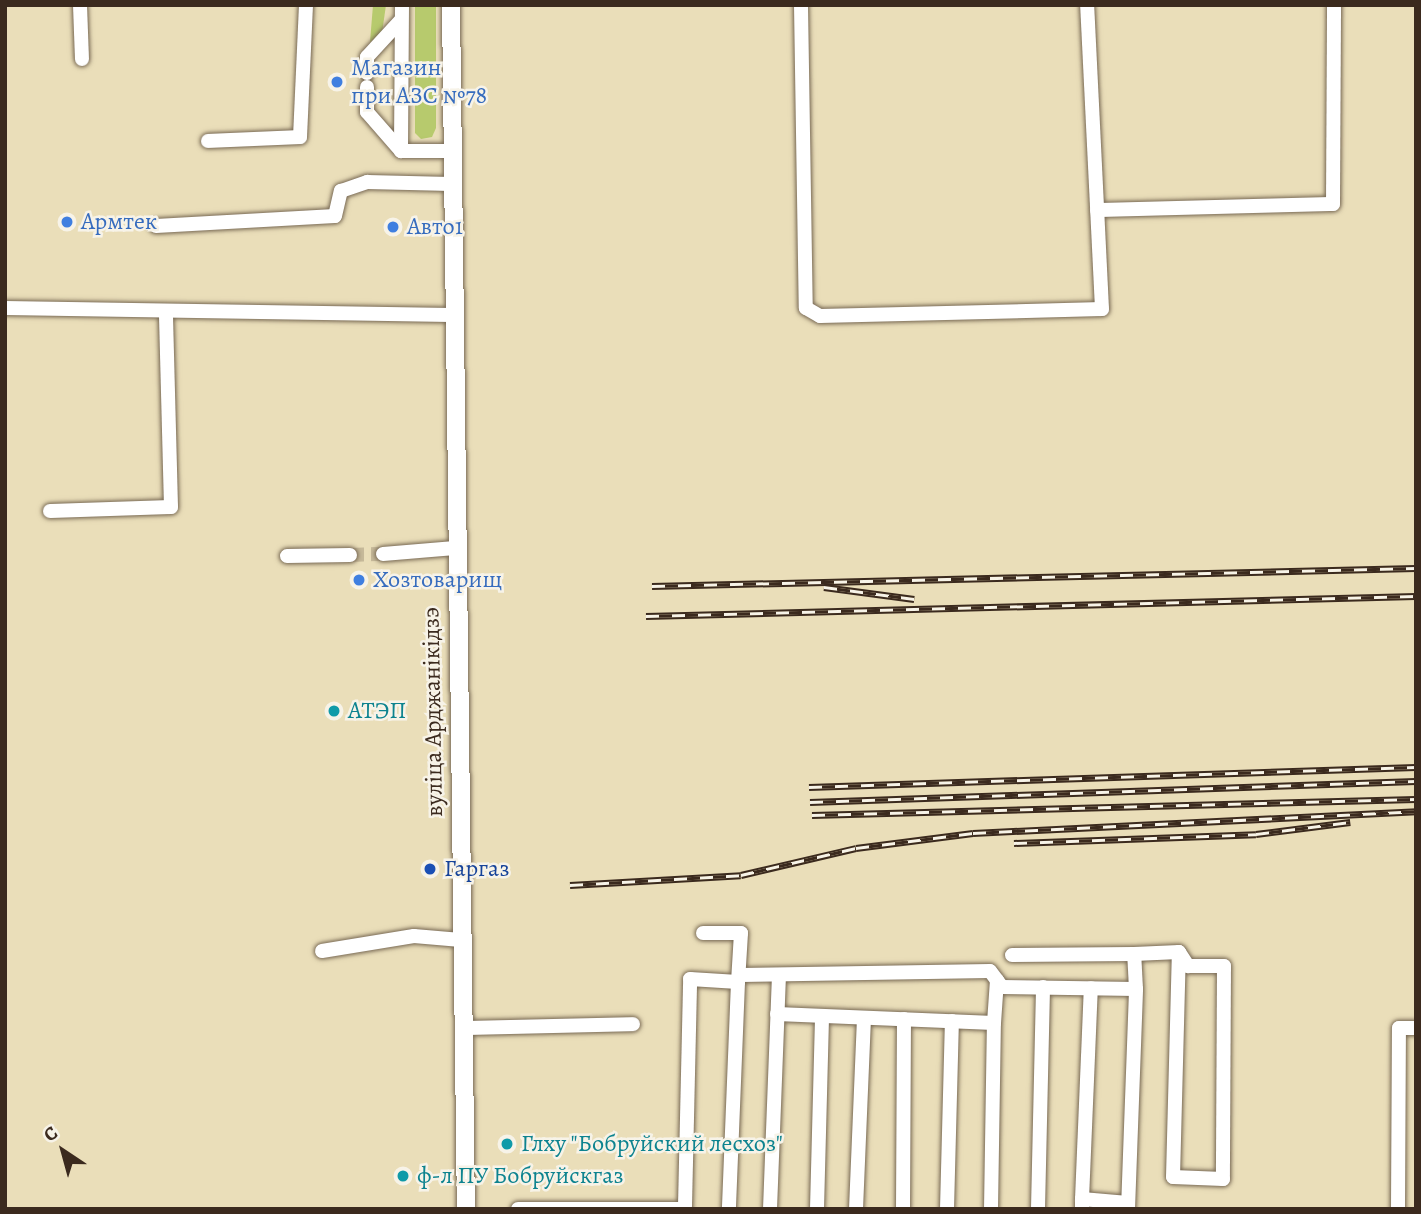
<!DOCTYPE html>
<meta charset="utf-8">
<style>
body{margin:0}
#map{position:relative;width:1421px;height:1214px;overflow:hidden;background:#eadeb9;font-family:Alegreya,serif}
div>[style]{position:absolute}
[style*='--x']{left:calc(var(--x)*1px);top:calc(var(--y)*1px);width:calc(var(--w)*1px);rotate:calc(var(--a)*1deg)}
.green>*{inset:0;background:#b7ca6d}
.minor-tunnel>*{height:14px;margin-top:-7px;transform-origin:0;background:repeating-linear-gradient(90deg,#c7ba9a 0 14px,transparent 0 21px)}
.roads{filter:drop-shadow(0 0 2px #786954) drop-shadow(0 0 2px #786954)}
.minor>*{height:14px;margin:-7px;padding:0 7px;transform-origin:7px;border-radius:7px;background:#fff}
.major>*{height:18px;margin:-9px;padding:0 9px;transform-origin:9px;border-radius:9px;background:#fff}
.rail>*{height:7px;margin-top:-3.5px;transform-origin:0;background:repeating-linear-gradient(90deg,#f7f3e8 0 13px,#3b2a1e 0 26px);box-sizing:border-box;border-block:2px solid #3b2a1e}
.dots>*{width:19px;height:19px;translate:-50% -50%;box-sizing:border-box;border:4px solid #f7f3e8;border-radius:50%}
span{translate:-50% -50%;white-space:nowrap;text-align:center;line-height:1.15;-webkit-text-stroke:5px #f7f3e8;paint-order:stroke}
.shop-label{font-size:24px;color:#366cbe}
.left{translate:0 -50%;text-align:left}
.culture-label{font-size:24px;color:#0d838f}
.street-label{font-size:24px;color:#3b2a1e}
.transit-label{font-size:24px;color:#164399}
.frame{position:absolute;inset:0;border:7px solid #3b2a1e;pointer-events:none}
.north{position:absolute;left:28px;top:1116px;width:70px;height:70px;-webkit-text-stroke:5px #f7f3e8;paint-order:stroke;rotate:324deg;font-size:19px;font-weight:700;line-height:28px;text-align:center;color:#3b2a1e}
.north::after{content:'';display:block;margin:auto;width:24px;height:32px;background:#3b2a1e;clip-path:polygon(50% 0,100% 100%,50% 72%,0 100%)}
</style>
<div id="map">
<div class="green">
<i style="clip-path:polygon(373px 5px,386px 5px,382px 33px,370px 42px)"></i>
<i style="clip-path:polygon(415px 5px,436px 5px,436px 128px,432px 137px,421px 139px,415px 133px)"></i>
</div>
<div class="minor-tunnel">
<i style="--x:350;--y:555;--w:33;--a:-2"></i>
</div>
<div class="roads">
<div class="minor">
<i style="--x:80;--y:5;--w:54;--a:87.9"></i>
<i style="--x:402;--y:5;--w:146;--a:90.4"></i>
<i style="--x:401;--y:151;--w:50;--a:0"></i>
<i style="--x:801;--y:5;--w:303;--a:89.1"></i>
<i style="--x:806;--y:308;--w:16;--a:30"></i>
<i style="--x:820;--y:316;--w:282;--a:-1.4"></i>
<i style="--x:1102;--y:309;--w:304;--a:-92.8"></i>
<i style="--x:367;--y:73;--w:16;--a:-90"></i>
<i style="--x:367;--y:57;--w:50;--a:-47.4"></i>
<i style="--x:367;--y:87;--w:25;--a:90"></i>
<i style="--x:367;--y:112;--w:52;--a:48.9"></i>
<i style="--x:208;--y:141;--w:92;--a:-2.5"></i>
<i style="--x:300;--y:137;--w:132;--a:-87.4"></i>
<i style="--x:1097;--y:210;--w:236;--a:-1.5"></i>
<i style="--x:1333;--y:204;--w:199;--a:-89.7"></i>
<i style="--x:156;--y:226;--w:179;--a:-3.2"></i>
<i style="--x:335;--y:216;--w:26;--a:-77"></i>
<i style="--x:341;--y:191;--w:28;--a:-19"></i>
<i style="--x:367;--y:182;--w:84;--a:1.4"></i>
<i style="--x:5;--y:308;--w:446;--a:0.9"></i>
<i style="--x:50;--y:511;--w:121;--a:-1.9"></i>
<i style="--x:171;--y:507;--w:195;--a:-91.5"></i>
<i style="--x:383;--y:554;--w:72;--a:-4.8"></i>
<i style="--x:287;--y:556;--w:63;--a:-0.9"></i>
<i style="--x:703;--y:933;--w:38;--a:0"></i>
<i style="--x:741;--y:933;--w:49;--a:93.5"></i>
<i style="--x:322;--y:951;--w:93;--a:-9.3"></i>
<i style="--x:414;--y:936;--w:47;--a:4.9"></i>
<i style="--x:1134;--y:954;--w:45;--a:-2.5"></i>
<i style="--x:1179;--y:952;--w:17;--a:57"></i>
<i style="--x:1188;--y:966;--w:36;--a:0"></i>
<i style="--x:1224;--y:966;--w:213;--a:90.3"></i>
<i style="--x:1223;--y:1179;--w:50;--a:-177.7"></i>
<i style="--x:1173;--y:1177;--w:225;--a:-88.5"></i>
<i style="--x:741;--y:975;--w:249;--a:-0.9"></i>
<i style="--x:990;--y:971;--w:20;--a:53"></i>
<i style="--x:1002;--y:987;--w:134;--a:0.9"></i>
<i style="--x:1136;--y:989;--w:35;--a:-93"></i>
<i style="--x:1134;--y:954;--w:122;--a:179.5"></i>
<i style="--x:777;--y:1014;--w:217;--a:2.4"></i>
<i style="--x:994;--y:1023;--w:43;--a:-86"></i>
<i style="--x:463;--y:1028;--w:170;--a:-1.3"></i>
<i style="--x:1082;--y:1199;--w:211;--a:-87.6"></i>
<i style="--x:685;--y:1206;--w:227;--a:-88.7"></i>
<i style="--x:690;--y:979;--w:48;--a:3.6"></i>
<i style="--x:738;--y:982;--w:227;--a:92.3"></i>
<i style="--x:518;--y:1209;--w:167;--a:0"></i>
<i style="--x:770;--y:1209;--w:234;--a:-87.8"></i>
<i style="--x:817;--y:1209;--w:193;--a:-88.5"></i>
<i style="--x:856;--y:1209;--w:191;--a:-87.6"></i>
<i style="--x:903;--y:1209;--w:190;--a:-89.7"></i>
<i style="--x:947;--y:1209;--w:188;--a:-88.5"></i>
<i style="--x:991;--y:1209;--w:186;--a:-89.1"></i>
<i style="--x:1038;--y:1209;--w:222;--a:-88.7"></i>
<i style="--x:1082;--y:1209;--w:10;--a:-90"></i>
<i style="--x:1082;--y:1199;--w:46;--a:5"></i>
<i style="--x:1128;--y:1209;--w:220;--a:-87.9"></i>
<i style="--x:1398;--y:1209;--w:181;--a:-89.7"></i>
<i style="--x:1399;--y:1028;--w:17;--a:0"></i>
</div>
<div class="major">
<i style="--x:451;--y:5;--w:1204;--a:89.29"></i>
</div>
</div>
<div class="rail">
<i style="--x:652;--y:586;--w:764;--a:-1.35"></i>
<i style="--x:824;--y:587;--w:91;--a:7.6"></i>
<i style="--x:646;--y:616;--w:770;--a:-1.49"></i>
<i style="--x:809;--y:787;--w:607;--a:-1.89"></i>
<i style="--x:810;--y:802;--w:606;--a:-1.98"></i>
<i style="--x:812;--y:815;--w:604;--a:-1.52"></i>
<i style="--x:1014;--y:843;--w:242;--a:-2.1"></i>
<i style="--x:1256;--y:834;--w:95;--a:-7.3"></i>
<i style="--x:570;--y:885;--w:171;--a:-3.3"></i>
<i style="--x:741;--y:875;--w:118;--a:-13.2"></i>
<i style="--x:856;--y:848;--w:118;--a:-7.3"></i>
<i style="--x:973;--y:833;--w:444;--a:-2.8"></i>
</div>
<div class="dots">
<i style="left:337px;top:82px;background:#3f7fe0"></i>
<i style="left:67px;top:222px;background:#3f7fe0"></i>
<i style="left:393px;top:227px;background:#3f7fe0"></i>
<i style="left:359px;top:580px;background:#3f7fe0"></i>
<i style="left:334px;top:711px;background:#0f9aa8"></i>
<i style="left:430px;top:869px;background:#1a4fb4"></i>
<i style="left:507px;top:1144px;background:#0f9aa8"></i>
<i style="left:403px;top:1176px;background:#0f9aa8"></i>
</div>
<div class="shop-label">
<span class="left" style="left:351px;top:82px">Магазин<br>при АЗС №78</span>
<span class="left" style="left:81px;top:222px">Армтек</span>
<span class="left" style="left:407px;top:227px">Авто1</span>
<span class="left" style="left:373px;top:580px">Хозтоварищ</span>
</div>
<div class="culture-label">
<span class="left" style="left:348px;top:711px">АТЭП</span>
<span class="left" style="left:521px;top:1144px">Глху "Бобруйский лесхоз"</span>
<span class="left" style="left:417px;top:1176px">ф-л ПУ Бобруйскгаз</span>
</div>
<div class="street-label">
<span style="left:433px;top:712px;rotate:-91deg">вуліца Арджанікідзэ</span>
</div>
<div class="transit-label">
<span class="left" style="left:444px;top:869px">Гаргаз</span>
</div>
<div class="frame"></div>
<div class="north">С</div>
</div>
